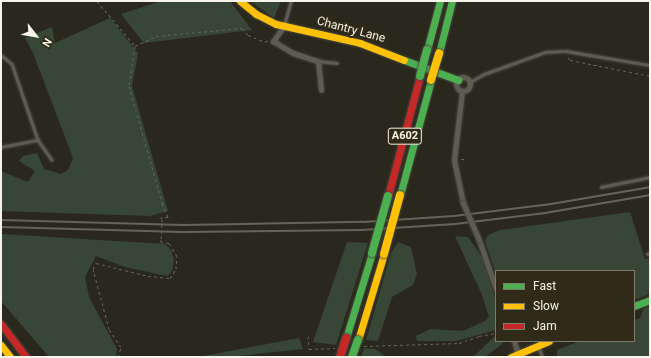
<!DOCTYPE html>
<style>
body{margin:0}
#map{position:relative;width:651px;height:358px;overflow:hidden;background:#2a281d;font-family:Roboto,sans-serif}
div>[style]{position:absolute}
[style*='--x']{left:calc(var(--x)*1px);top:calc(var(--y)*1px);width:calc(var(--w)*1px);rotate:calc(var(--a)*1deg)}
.green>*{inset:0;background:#384735}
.path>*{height:1px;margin-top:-0.5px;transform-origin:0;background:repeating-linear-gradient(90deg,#64625b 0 3px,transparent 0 6px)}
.roads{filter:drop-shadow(0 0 1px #48463e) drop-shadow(0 0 1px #48463e)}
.lane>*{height:2.5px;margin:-1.25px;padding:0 1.25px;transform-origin:1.25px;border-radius:1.25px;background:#5d5c54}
.street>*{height:5px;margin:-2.5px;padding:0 2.5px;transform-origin:2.5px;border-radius:2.5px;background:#5d5c54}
.street>.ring{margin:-2.5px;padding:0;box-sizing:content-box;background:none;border:5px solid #5d5c54;border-radius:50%}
.fast>*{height:7px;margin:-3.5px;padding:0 3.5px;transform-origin:3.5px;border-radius:3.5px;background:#4caf50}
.slow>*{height:7px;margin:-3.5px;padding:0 3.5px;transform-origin:3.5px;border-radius:3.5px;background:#ffc107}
.jam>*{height:7px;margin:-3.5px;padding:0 3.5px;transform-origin:3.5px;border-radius:3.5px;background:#c62828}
.rail>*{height:2px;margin:-1px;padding:0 1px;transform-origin:1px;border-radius:1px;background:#65645b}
.path-bridge>*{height:1px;margin-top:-0.5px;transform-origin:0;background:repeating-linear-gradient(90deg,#64625b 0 3px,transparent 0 6px)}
.bridges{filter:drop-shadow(0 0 1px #48463e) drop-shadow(0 0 1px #48463e)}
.street-bridge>*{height:5px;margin:-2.5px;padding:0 2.5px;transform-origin:2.5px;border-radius:2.5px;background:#5d5c54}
.fast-bridge>*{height:8px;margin:-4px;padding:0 4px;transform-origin:4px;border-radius:4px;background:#4caf50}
.slow-bridge>*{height:8px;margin:-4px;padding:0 4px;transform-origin:4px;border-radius:4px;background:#ffc107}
.jam-bridge>*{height:8px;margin:-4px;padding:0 4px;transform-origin:4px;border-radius:4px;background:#c62828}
span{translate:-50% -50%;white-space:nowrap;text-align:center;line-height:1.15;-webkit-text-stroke:4px #2f2b18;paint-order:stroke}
.shield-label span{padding:1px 3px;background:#2f2b18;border:1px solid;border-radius:3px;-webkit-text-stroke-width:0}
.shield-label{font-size:11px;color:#f6f4e8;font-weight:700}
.street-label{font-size:12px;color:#f6f4e8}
.frame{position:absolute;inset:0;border:2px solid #f6f4e8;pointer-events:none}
.legend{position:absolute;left:495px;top:270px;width:140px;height:72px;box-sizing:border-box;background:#2f2b18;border:1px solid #7f7b6b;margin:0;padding:5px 7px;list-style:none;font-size:12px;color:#f6f4e8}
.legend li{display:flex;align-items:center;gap:8px;height:20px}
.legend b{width:20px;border:1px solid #7f7b6b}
.north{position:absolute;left:16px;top:16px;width:40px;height:40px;-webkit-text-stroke:3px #2f2b18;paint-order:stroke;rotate:121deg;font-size:11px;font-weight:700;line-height:16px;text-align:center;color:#f6f4e8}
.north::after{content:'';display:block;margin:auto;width:14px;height:18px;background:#f6f4e8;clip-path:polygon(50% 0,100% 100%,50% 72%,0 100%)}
</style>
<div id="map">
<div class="green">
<i style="clip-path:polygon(161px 1px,230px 1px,252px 30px,144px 43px,121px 14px)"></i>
<i style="clip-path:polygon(250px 1px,281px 1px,274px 18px)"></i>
<i style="clip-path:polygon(110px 18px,138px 53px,132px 86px,168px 211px,150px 216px,1px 211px,1px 171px,28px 182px,35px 171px,19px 161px,23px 156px,37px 153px,44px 169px,61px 174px,68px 170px,73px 158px,33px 53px,25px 38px,52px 27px,55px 43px)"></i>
<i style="clip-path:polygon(630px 212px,645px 259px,650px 258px,650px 294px,634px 300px,634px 271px,496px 271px,496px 274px,485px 241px,488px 235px,500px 230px)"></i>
<i style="clip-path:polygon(1px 234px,165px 244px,171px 250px,174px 260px,172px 271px,167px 276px,125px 267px,96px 256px,85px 277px,89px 297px,117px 349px,116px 357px,49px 357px,1px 301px)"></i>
<i style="clip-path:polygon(455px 236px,468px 237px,482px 257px,496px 300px,496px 330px,456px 341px,417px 341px,416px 336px,430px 329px,463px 331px,485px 321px,489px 317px,482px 295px)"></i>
<i style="clip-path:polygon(347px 242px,368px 243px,336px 345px,313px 342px)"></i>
<i style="clip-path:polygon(398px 242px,411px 247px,417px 274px,413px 285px,392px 297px,378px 341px,366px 340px,391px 253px)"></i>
<i style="clip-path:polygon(650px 306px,650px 357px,557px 357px,557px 350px,580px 341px,634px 341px,634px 320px,640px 318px,644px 308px)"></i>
<i style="clip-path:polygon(495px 336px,496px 341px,503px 341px,502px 344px,485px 357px,473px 357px)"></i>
<i style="clip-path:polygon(299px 338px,303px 349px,230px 357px,198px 357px)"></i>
<i style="clip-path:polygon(364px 348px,375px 349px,384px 355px,382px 357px,361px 357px)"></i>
</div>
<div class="path">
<i style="--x:97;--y:1;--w:59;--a:49.8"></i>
<i style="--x:135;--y:46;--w:40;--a:98.5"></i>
<i style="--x:129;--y:86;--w:122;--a:74.2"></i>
<i style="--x:162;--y:203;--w:15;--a:67"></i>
<i style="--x:168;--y:217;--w:7;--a:180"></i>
<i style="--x:161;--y:217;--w:2;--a:63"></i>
<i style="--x:135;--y:46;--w:23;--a:-25"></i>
<i style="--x:156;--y:36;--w:86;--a:-5.3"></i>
<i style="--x:242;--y:28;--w:9;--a:49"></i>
<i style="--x:248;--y:35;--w:18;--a:22"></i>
<i style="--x:265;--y:42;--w:4;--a:-34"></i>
<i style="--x:568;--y:57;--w:4;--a:56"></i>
<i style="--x:570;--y:60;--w:82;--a:11.3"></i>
<i style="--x:461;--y:159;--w:6;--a:0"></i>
<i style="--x:308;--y:336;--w:13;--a:86"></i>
<i style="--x:309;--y:349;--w:26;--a:-2"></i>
<i style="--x:364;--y:346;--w:95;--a:-1.8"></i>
<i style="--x:459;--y:343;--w:21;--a:-19"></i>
<i style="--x:479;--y:336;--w:17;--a:-10"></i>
<i style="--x:118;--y:357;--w:10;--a:-73"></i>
<i style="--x:121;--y:347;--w:22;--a:-124"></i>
<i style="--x:109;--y:329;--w:62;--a:-104.9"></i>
<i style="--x:93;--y:269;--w:7;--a:-63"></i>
<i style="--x:96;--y:263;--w:54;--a:14"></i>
<i style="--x:148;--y:276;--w:22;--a:5"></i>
<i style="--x:170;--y:278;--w:11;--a:-56"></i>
<i style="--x:176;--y:269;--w:13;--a:-86"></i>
<i style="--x:177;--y:256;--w:15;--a:-122"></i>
<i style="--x:169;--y:243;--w:8;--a:-173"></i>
<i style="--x:161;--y:242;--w:3;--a:-90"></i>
</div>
<div class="roads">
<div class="lane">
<i style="--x:284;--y:25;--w:25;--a:-74"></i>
<i style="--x:1;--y:55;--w:14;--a:39"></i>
<i style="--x:12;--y:64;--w:80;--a:71.1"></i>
<i style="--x:38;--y:140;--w:24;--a:55"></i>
<i style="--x:318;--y:61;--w:19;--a:6"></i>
<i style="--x:470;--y:82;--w:16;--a:-30"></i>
<i style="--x:484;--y:74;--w:65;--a:-19.8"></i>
<i style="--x:545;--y:52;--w:21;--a:-3"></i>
<i style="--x:566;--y:51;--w:85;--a:9.5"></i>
<i style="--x:1;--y:147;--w:38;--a:-11"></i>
<i style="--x:601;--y:187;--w:50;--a:-11.5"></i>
<i style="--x:647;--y:254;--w:3;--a:-18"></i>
<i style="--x:538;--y:346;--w:12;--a:66"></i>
</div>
<div class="street">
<i style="--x:284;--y:26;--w:19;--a:126"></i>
<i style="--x:273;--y:41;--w:23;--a:31"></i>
<i style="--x:293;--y:53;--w:26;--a:18"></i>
<i style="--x:318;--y:61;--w:29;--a:84"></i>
<i class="ring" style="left:456px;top:77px;width:9px;height:9px"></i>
<i style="--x:462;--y:91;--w:69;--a:96.6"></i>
<i style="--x:454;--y:160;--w:44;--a:78.2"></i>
<i style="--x:479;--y:240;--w:52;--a:70.9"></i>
<i style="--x:514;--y:341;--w:14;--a:73"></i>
</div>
<div class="fast">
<i style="--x:427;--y:50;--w:51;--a:-75.1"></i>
<i style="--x:439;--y:53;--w:54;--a:-76"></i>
<i style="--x:404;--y:60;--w:58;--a:20.3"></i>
<i style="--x:400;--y:195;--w:119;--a:-74.9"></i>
<i style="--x:634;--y:306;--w:17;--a:-21"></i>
<i style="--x:346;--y:338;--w:89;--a:-73"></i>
</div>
<div class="slow">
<i style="--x:240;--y:1;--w:21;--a:39"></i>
<i style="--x:256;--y:14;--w:22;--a:27"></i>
<i style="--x:276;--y:24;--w:86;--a:12.7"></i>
<i style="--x:360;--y:43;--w:47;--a:21.1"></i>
<i style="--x:358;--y:340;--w:90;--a:-73.2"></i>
<i style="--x:1;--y:345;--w:15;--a:53"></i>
<i style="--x:511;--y:357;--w:41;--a:-22.8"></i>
</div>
<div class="jam">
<i style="--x:388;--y:196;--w:124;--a:-75.1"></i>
<i style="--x:1;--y:324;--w:41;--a:52.9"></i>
</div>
</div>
<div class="rail">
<i style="--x:1;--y:220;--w:182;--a:1.6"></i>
<i style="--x:183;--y:225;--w:180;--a:-1"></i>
<i style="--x:363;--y:222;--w:91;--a:-3.8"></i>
<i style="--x:454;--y:216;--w:98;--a:-7.1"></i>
<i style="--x:551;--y:204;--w:100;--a:-9.7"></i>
<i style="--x:1;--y:227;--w:181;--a:1.6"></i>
<i style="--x:182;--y:232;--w:180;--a:-0.6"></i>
<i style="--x:362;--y:230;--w:93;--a:-3.7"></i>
<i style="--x:455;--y:224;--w:91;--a:-7"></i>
<i style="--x:545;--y:213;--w:107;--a:-9.7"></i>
</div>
<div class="path-bridge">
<i style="--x:161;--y:239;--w:20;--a:-87"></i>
</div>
<div class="bridges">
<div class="street-bridge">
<i style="--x:463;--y:203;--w:40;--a:66.6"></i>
</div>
<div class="fast-bridge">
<i style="--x:420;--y:76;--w:27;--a:-75"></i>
<i style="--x:372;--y:253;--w:59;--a:-74.3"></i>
<i style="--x:352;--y:357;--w:18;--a:-71"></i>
</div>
<div class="slow-bridge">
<i style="--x:431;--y:80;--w:28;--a:-73"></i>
<i style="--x:384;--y:254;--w:61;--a:-74.8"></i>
</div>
<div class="jam-bridge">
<i style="--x:340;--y:357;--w:20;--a:-72"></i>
</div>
</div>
<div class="shield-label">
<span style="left:405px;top:136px">A602</span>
</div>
<div class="street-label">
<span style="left:351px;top:30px;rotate:15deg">Chantry Lane</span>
</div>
<div class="frame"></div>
<ul class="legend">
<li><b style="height:5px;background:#4caf50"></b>Fast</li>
<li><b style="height:5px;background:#ffc107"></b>Slow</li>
<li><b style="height:5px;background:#c62828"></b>Jam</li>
</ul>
<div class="north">N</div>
</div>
